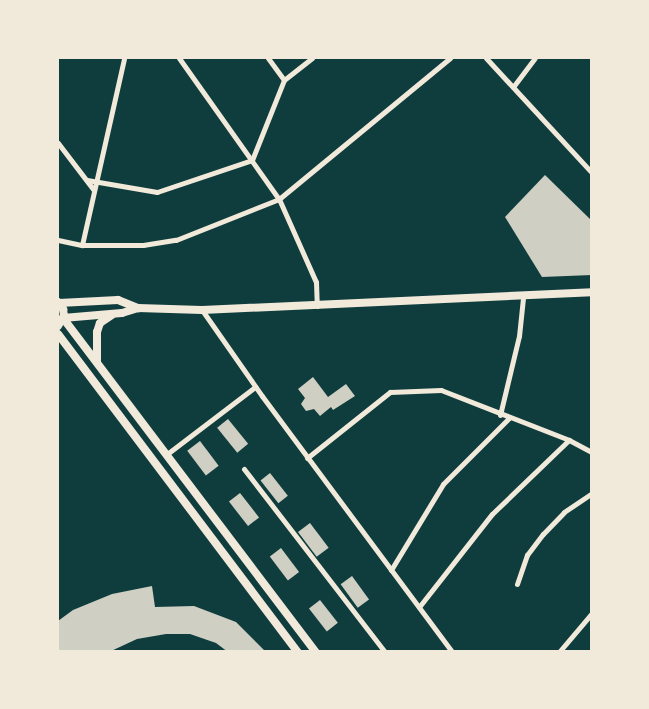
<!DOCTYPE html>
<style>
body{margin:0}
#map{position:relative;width:649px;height:709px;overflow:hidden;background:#0f3d3e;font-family:Lato,sans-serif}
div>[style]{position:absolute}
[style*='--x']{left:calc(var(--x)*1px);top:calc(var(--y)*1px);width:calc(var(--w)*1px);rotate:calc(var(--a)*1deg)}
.building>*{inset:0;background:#cfcfc3;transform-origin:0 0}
.minor>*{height:5px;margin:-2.5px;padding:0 2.5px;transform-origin:2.5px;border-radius:2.5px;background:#f1e9da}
.tertiary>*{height:8px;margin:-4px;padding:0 4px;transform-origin:4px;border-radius:4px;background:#f1e9da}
span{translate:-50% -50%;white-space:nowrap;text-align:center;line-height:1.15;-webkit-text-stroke:4.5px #f1e9da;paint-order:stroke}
.frame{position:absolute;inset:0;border:59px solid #f1e9da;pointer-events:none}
</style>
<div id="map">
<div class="building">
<i style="clip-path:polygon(545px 175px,592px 221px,592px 275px,542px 277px,505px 217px)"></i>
<i style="clip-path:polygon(313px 377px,328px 397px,346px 384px,355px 396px,333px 410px,331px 407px,320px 416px,314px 409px,306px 411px,301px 404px,305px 398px,298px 389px)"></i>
<i style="left:228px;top:419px;width:32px;height:14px;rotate:51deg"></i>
<i style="left:200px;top:441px;width:31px;height:16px;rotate:53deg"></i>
<i style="left:270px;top:473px;width:29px;height:12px;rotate:52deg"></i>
<i style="left:240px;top:493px;width:31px;height:14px;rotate:52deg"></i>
<i style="left:310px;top:523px;width:31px;height:15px;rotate:53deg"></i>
<i style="left:281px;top:548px;width:30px;height:14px;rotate:53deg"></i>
<i style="left:352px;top:576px;width:29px;height:14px;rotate:54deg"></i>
<i style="clip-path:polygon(152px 586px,155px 607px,194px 606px,236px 622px,266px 652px,228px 652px,216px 643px,190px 634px,166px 634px,137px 639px,109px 652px,58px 652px,58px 621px,73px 610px,112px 594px)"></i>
<i style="left:320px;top:600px;width:29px;height:14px;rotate:52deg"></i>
</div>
<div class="minor">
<i style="--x:179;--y:58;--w:173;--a:54.7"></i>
<i style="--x:279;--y:199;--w:91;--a:66"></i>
<i style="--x:316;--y:282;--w:24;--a:88"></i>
<i style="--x:268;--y:58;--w:27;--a:54"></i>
<i style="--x:486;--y:58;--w:156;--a:47.3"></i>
<i style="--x:513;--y:87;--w:36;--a:-53"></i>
<i style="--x:58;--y:143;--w:58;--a:52.7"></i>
<i style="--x:87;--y:180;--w:71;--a:9.7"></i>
<i style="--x:157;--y:192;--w:100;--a:-18.6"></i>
<i style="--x:252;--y:160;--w:86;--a:-68.2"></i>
<i style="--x:284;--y:80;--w:36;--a:-38"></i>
<i style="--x:58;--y:240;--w:25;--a:12"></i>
<i style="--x:82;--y:245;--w:61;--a:0"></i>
<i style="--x:143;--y:245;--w:33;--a:-9"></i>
<i style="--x:176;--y:240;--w:111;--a:-21.7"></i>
<i style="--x:279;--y:199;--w:222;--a:-39.5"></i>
<i style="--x:82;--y:245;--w:192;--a:-77.3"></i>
<i style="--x:202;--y:310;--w:105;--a:55.1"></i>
<i style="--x:262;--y:396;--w:319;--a:53.4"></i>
<i style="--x:500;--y:415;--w:81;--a:-76.5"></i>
<i style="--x:519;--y:336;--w:39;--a:-84"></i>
<i style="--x:167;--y:454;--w:111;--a:-37.3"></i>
<i style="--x:307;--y:458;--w:106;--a:-38.5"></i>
<i style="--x:390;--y:392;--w:51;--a:-2.2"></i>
<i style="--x:441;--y:390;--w:137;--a:21.3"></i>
<i style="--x:569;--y:440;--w:26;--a:28"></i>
<i style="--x:244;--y:469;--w:231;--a:52.4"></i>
<i style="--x:391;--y:570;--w:100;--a:-58.8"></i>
<i style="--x:443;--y:484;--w:93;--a:-45"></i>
<i style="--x:517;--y:584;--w:31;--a:-71"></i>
<i style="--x:527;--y:555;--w:26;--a:-53"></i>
<i style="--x:543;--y:534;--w:30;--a:-46"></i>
<i style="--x:564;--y:512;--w:34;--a:-34"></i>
<i style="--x:419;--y:607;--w:118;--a:-51.9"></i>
<i style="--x:492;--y:514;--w:107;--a:-43.9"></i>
<i style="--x:559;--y:652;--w:51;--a:-49.8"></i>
</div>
<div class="tertiary">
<i style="--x:58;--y:302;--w:9;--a:54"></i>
<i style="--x:63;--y:309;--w:7;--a:82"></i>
<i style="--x:64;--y:316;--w:12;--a:121"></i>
<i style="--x:59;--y:303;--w:59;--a:-2.9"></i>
<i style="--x:118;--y:300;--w:22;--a:22"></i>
<i style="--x:63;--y:318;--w:59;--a:-4.8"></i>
<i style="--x:122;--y:313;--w:17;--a:-17"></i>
<i style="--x:138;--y:308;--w:64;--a:1.8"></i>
<i style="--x:202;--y:310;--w:390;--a:-2.6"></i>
<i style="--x:63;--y:318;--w:419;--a:52.9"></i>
<i style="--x:58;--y:334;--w:398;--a:53"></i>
<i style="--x:97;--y:362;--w:30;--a:-90"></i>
<i style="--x:97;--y:332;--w:9;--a:-72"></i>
<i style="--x:100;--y:323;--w:14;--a:-34"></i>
</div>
<div class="frame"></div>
</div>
